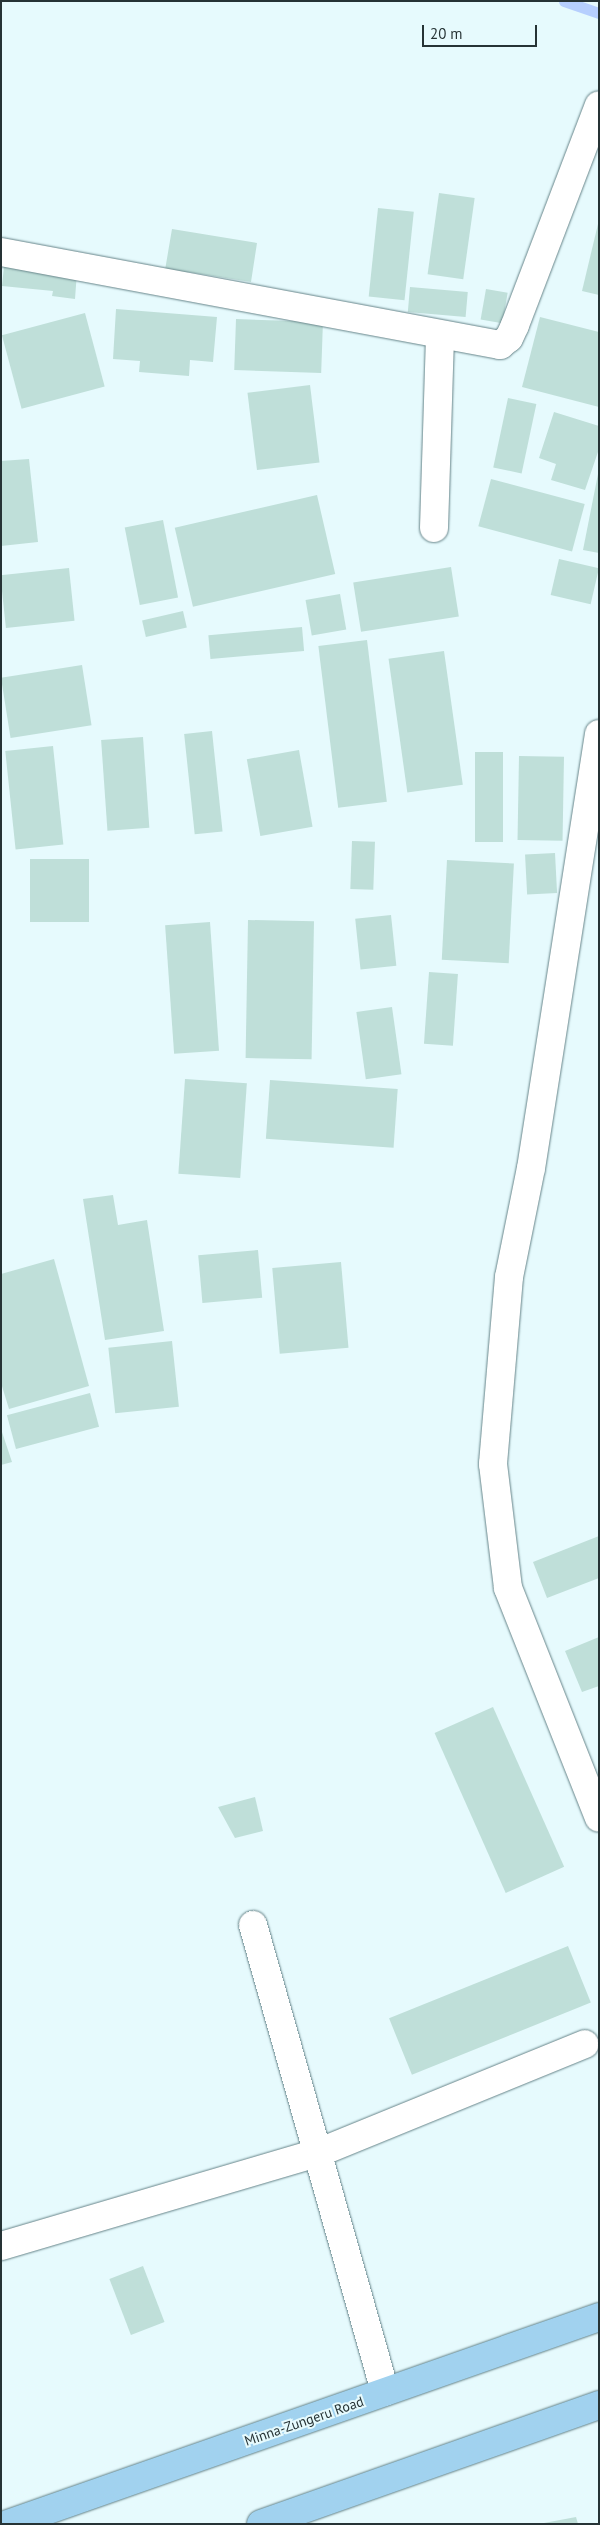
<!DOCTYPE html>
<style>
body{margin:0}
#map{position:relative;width:600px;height:2525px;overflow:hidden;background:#e6fafd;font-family:"PT Sans",sans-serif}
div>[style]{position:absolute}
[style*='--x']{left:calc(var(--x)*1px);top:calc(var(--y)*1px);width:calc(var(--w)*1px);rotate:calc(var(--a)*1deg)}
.stream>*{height:11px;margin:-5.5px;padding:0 5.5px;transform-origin:5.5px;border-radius:5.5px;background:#b6cffe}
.building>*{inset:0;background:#bfdfd9;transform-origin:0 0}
.roads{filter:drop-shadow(0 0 1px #668489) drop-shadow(0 0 1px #668489)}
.street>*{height:28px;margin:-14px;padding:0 14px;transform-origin:14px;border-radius:14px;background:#fff}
.primary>*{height:28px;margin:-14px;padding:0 14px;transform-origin:14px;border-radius:14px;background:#a1d2ef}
span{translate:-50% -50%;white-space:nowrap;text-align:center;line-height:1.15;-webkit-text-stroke:4px #e6fafd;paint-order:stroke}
.street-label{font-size:14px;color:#263335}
.frame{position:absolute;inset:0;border:2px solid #263335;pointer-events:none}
.scale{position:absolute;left:422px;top:25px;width:115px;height:22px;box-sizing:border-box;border:2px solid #263335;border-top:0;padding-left:6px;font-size:15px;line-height:18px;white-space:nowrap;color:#263335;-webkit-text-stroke:4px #e6fafd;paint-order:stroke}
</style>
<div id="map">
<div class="stream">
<i style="--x:564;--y:1;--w:37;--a:19"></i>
</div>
<div class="building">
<i style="left:439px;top:193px;width:36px;height:82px;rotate:8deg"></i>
<i style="left:378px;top:208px;width:36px;height:89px;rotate:6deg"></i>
<i style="clip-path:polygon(598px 224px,599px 225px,599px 295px,582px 291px)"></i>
<i style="clip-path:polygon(172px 229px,257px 243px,251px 282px,188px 272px,186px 280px,164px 276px)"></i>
<i style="clip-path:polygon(4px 266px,77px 272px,75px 299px,52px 296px,53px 291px,2px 286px)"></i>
<i style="left:410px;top:287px;width:58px;height:25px;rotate:5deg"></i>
<i style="left:486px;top:289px;width:22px;height:31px;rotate:10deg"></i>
<i style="clip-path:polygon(116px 309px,217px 317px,213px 362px,190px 360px,189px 376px,139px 372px,140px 361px,113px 359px)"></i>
<i style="left:85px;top:313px;width:76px;height:86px;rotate:75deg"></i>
<i style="clip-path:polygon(540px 317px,599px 332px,599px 407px,522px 387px)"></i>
<i style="left:236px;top:319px;width:87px;height:51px;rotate:2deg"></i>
<i style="left:310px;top:385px;width:78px;height:63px;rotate:83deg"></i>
<i style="left:508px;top:398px;width:29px;height:71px;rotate:12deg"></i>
<i style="clip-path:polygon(554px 412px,599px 426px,599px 449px,585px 490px,551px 480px,556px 464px,539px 458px)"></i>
<i style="clip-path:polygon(29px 459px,38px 542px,1px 546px,1px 461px)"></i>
<i style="clip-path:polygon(598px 474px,599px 475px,599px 553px,583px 550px)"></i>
<i style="left:491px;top:479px;width:97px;height:49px;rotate:15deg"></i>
<i style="left:317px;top:495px;width:81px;height:146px;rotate:77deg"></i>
<i style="left:163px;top:520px;width:79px;height:39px;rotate:79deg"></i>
<i style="left:559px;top:559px;width:41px;height:37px;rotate:13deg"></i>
<i style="left:451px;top:567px;width:50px;height:99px;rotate:81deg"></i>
<i style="left:69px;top:568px;width:53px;height:69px;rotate:84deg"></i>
<i style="left:340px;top:594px;width:36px;height:35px;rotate:80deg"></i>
<i style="left:183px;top:611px;width:17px;height:42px;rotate:77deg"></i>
<i style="left:302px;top:627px;width:24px;height:94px;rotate:85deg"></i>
<i style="left:367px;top:640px;width:163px;height:49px;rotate:83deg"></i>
<i style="left:444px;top:651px;width:135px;height:56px;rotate:82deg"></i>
<i style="left:82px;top:665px;width:61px;height:82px;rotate:81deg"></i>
<i style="left:212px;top:731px;width:101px;height:28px;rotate:84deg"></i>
<i style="left:143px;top:737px;width:91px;height:42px;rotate:86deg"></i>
<i style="left:53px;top:746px;width:99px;height:48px;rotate:84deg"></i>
<i style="left:299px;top:750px;width:78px;height:53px;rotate:80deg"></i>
<i style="left:475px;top:752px;width:28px;height:90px"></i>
<i style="left:519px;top:756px;width:45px;height:84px;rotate:1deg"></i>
<i style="left:352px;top:841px;width:23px;height:48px;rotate:2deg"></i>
<i style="left:555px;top:853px;width:40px;height:30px;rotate:87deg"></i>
<i style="left:30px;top:859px;width:59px;height:63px"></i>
<i style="left:447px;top:860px;width:67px;height:100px;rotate:3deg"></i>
<i style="left:391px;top:915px;width:51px;height:36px;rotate:84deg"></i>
<i style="left:248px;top:920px;width:66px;height:138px;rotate:1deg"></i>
<i style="left:210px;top:922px;width:129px;height:45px;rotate:86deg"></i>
<i style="left:429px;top:972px;width:29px;height:72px;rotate:4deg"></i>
<i style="left:392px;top:1007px;width:68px;height:36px;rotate:82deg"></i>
<i style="left:185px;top:1079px;width:62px;height:95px;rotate:4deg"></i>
<i style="left:270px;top:1080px;width:128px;height:59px;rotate:4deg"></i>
<i style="clip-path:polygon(113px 1195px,118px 1225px,147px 1220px,164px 1331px,105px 1340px,83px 1199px)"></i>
<i style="left:258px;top:1250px;width:48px;height:60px;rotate:85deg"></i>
<i style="clip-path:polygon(54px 1259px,89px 1386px,9px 1409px,1px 1383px,1px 1274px)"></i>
<i style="left:341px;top:1262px;width:86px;height:69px;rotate:85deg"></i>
<i style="left:172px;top:1341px;width:66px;height:64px;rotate:84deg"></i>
<i style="left:90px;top:1393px;width:35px;height:86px;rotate:75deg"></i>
<i style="clip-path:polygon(1px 1429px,12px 1462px,1px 1465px)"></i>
<i style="clip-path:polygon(599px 1536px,599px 1578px,547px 1598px,533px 1562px)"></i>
<i style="clip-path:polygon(599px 1637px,599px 1686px,582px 1692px,565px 1651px)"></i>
<i style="left:493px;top:1707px;width:175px;height:64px;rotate:66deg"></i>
<i style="clip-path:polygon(255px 1797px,263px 1831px,235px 1838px,218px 1807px)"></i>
<i style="left:568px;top:1946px;width:61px;height:193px;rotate:68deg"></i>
<i style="left:143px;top:2266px;width:60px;height:36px;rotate:69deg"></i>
<i style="clip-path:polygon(576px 2517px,578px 2524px,544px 2524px,544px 2523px)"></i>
</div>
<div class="roads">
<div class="street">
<i style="--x:1;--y:252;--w:508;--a:10.56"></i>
<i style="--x:500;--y:345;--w:11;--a:-38"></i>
<i style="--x:509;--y:338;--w:14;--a:-65"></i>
<i style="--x:515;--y:325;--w:235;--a:-69.1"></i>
<i style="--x:434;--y:528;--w:192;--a:-88.2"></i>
<i style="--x:599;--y:734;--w:439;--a:98.9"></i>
<i style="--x:531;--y:1168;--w:111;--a:101.4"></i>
<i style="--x:509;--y:1277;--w:188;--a:94.9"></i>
<i style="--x:493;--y:1464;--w:125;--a:83.1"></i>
<i style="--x:508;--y:1588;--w:247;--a:68.4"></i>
<i style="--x:253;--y:1925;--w:485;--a:74.2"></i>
<i style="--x:1;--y:2246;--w:330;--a:-16.4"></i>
<i style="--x:318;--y:2153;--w:288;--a:-22.2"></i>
</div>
<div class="primary">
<i style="--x:8;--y:2524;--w:626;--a:-19.3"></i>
<i style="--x:261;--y:2524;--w:358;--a:-19.4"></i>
</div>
</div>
<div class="street-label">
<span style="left:304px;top:2421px;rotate:-19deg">Minna-Zungeru Road</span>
</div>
<div class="frame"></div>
<div class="scale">20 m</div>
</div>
